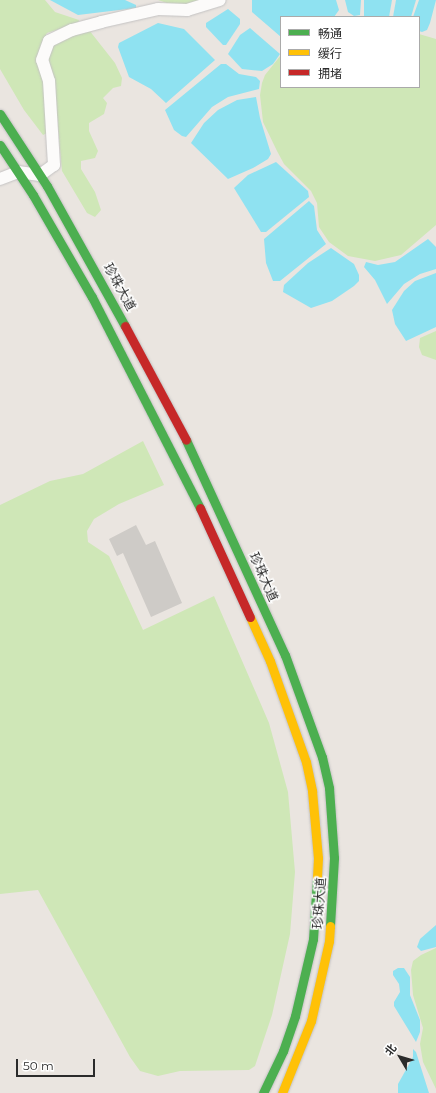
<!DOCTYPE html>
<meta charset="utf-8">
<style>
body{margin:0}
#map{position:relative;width:436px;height:1093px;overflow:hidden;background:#eae5e0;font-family:Montserrat,"Noto Sans SC",sans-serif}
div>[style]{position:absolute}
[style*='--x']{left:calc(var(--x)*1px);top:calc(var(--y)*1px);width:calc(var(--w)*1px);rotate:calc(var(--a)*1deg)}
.green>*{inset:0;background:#cfe7b7}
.water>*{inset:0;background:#8fe2f1}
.building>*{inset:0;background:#cecbc7}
.roads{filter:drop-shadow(0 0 1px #c3c2c2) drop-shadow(0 0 1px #c3c2c2)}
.street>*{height:12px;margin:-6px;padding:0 6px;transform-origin:6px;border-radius:6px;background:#fcfbfa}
.fast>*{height:9px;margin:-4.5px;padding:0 4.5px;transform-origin:4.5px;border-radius:4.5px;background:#4caf50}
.slow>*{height:9px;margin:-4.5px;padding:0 4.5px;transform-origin:4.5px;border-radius:4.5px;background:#ffc107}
.jam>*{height:9px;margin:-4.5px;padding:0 4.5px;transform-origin:4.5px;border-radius:4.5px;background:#c62828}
span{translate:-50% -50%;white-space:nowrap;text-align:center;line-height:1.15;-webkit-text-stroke:3px #fff;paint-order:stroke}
.street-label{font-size:13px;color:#2b2b2b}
.legend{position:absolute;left:280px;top:16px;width:140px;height:72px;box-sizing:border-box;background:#fff;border:1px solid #aaa;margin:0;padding:5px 7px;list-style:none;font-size:12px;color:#2b2b2b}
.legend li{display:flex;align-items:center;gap:8px;height:20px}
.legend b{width:20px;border:1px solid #aaa}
.north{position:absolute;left:380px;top:1037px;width:40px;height:40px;-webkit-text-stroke:3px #fff;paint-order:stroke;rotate:308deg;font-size:11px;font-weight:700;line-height:16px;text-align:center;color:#2b2b2b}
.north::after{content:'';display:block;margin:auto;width:14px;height:18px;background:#2b2b2b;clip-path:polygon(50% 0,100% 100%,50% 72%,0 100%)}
.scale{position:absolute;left:16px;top:1059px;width:79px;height:18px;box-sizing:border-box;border:2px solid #2b2b2b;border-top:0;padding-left:5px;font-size:12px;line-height:14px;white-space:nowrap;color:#2b2b2b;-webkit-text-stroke:3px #fff;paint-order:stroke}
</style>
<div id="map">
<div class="green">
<i style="clip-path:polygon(0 0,45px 0,55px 12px,79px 20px,78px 23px,47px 33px,41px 44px,38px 60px,43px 76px,47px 133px,43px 135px,24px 110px,0 69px)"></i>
<i style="clip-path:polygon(158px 0,201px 0,193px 4px,176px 6px)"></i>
<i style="clip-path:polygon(89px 30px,115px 63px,122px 78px,121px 86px,113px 88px,103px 98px,107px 103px,104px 114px,89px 123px,89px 131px,98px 151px,95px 158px,81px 161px,81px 169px,95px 192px,101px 210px,95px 217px,87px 213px,62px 171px,54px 82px,48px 55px,52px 43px)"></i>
<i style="clip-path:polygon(419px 34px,436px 39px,436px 225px,401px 255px,375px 261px,348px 256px,329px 242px,319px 227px,317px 203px,311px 191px,284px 164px,277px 151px,263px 122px,260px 95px,262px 83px,265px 75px,281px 55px,281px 87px,419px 87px)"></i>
<i style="clip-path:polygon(436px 331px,436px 360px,422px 355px,419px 347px,420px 338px)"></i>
<i style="clip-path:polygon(143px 441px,164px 485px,119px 504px,94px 519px,87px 531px,88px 542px,109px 556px,143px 630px,214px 596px,269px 723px,288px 792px,295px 872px,290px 934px,272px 1015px,255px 1066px,249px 1070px,180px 1071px,158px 1076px,140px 1071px,130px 1057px,38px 890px,0 894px,0 505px,50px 481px,83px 474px)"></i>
<i style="clip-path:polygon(436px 948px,436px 1089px,423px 1062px,420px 1044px,423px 1028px,413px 995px,411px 970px,413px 961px,421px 955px)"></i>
</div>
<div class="water">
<i style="clip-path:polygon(50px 0,125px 0,136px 5px,136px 8px,78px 15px)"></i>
<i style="clip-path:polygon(252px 0,336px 0,339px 10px,334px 17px,281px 17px,281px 37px,252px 12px)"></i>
<i style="clip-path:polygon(345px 0,361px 0,360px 15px,354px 16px,348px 12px)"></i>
<i style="clip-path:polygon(364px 0,392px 0,389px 17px,364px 16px)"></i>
<i style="clip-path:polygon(396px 0,416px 0,411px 17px,393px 17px)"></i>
<i style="clip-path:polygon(419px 0,436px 0,430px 23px,427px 30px,422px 32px,419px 31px,419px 17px,413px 17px)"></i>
<i style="clip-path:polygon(228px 9px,240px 19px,240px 24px,226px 45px,223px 45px,206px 27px,206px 23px)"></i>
<i style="clip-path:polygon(158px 23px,184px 29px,215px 60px,166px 103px,151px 89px,129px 77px,118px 47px,119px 43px)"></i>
<i style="clip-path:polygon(250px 28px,280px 54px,273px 64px,262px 71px,242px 69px,228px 54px,240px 35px)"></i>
<i style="clip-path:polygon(221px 64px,226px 64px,239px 74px,256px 77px,260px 81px,259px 89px,228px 97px,212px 107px,186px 137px,182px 136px,174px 130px,165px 110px)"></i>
<i style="clip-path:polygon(256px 97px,260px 118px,271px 154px,268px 159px,253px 168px,228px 179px,191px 143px,204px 123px,218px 110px,237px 100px)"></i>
<i style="clip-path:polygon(276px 162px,308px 191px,309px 197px,266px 232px,261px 232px,234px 188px,248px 175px)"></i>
<i style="clip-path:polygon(309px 201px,314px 206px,317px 230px,326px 244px,280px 281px,273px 281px,266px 263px,264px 239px)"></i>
<i style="clip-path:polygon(428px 239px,436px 247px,436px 269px,420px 274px,404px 284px,387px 304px,375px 280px,364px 267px,366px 262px,378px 265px,395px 262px)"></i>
<i style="clip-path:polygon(331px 248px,354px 264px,359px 275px,359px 281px,354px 286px,332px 301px,311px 308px,283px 292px,284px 285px,308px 263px)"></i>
<i style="clip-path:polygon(436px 273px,436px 327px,406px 341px,395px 324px,392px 310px,404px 291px,415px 281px)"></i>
<i style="clip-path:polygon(436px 925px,436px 947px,421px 951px,417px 947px,420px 939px)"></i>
<i style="clip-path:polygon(398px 968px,404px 968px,410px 977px,410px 995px,420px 1020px,420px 1032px,416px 1042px,394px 1006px,394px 1002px,400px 992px,399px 984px,393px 975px,393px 971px)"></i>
<i style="clip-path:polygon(413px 1049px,416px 1052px,429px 1093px,398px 1093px,398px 1084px,413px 1057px)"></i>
</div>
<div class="building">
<i style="clip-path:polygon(136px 525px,146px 545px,155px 541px,182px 603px,151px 617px,123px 553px,117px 556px,109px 539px)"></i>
</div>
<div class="roads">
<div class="street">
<i style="--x:0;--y:179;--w:19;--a:-21"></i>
<i style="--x:18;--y:172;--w:22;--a:8"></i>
<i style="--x:40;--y:175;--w:17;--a:-36"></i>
<i style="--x:54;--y:165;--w:84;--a:-93.4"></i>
<i style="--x:49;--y:81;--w:22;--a:-108"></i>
<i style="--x:42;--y:60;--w:20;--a:-70"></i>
<i style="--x:49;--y:41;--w:25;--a:-26"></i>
<i style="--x:72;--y:30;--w:30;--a:-15"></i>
<i style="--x:101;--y:22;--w:58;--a:-12.8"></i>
<i style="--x:158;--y:9;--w:29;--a:2"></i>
<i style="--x:187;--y:10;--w:34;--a:-17"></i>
</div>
<div class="fast">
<i style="--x:0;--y:114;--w:86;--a:56.9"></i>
<i style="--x:47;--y:186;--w:160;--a:60.9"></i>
<i style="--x:0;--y:145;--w:60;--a:56.6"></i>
<i style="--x:33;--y:195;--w:118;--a:60"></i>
<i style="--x:92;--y:297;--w:237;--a:62.9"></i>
<i style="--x:186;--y:440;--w:237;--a:65.3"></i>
<i style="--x:285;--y:655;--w:109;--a:70.1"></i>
<i style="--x:322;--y:757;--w:32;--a:77"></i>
<i style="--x:329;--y:788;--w:70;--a:85.9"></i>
<i style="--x:334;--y:858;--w:68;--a:93.4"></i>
<i style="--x:263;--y:1093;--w:47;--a:-64.5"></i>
<i style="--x:283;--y:1051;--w:37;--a:-71"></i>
<i style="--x:295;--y:1016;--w:79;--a:-76.8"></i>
<i style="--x:313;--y:939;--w:61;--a:-86.2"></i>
</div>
<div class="slow">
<i style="--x:250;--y:617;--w:48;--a:65.6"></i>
<i style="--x:270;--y:661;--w:107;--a:70.4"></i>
<i style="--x:306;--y:762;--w:30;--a:78"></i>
<i style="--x:312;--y:791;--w:67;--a:84.9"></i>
<i style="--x:318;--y:858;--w:20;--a:93"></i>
<i style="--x:282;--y:1093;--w:78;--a:-68.1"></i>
<i style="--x:311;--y:1021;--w:82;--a:-77.3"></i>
<i style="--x:329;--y:941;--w:15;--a:-86"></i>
</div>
<div class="jam">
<i style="--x:125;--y:326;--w:129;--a:61.8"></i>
<i style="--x:200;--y:508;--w:120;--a:65.4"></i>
</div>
</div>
<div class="street-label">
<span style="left:120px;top:287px;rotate:61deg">珍珠大道</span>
<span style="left:264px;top:577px;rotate:66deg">珍珠大道</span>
<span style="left:319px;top:903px;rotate:-86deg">珍珠大道</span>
</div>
<ul class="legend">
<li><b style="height:5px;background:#4caf50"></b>畅通</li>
<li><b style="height:5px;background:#ffc107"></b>缓行</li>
<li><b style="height:5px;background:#c62828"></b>拥堵</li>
</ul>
<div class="north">北</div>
<div class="scale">50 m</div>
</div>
